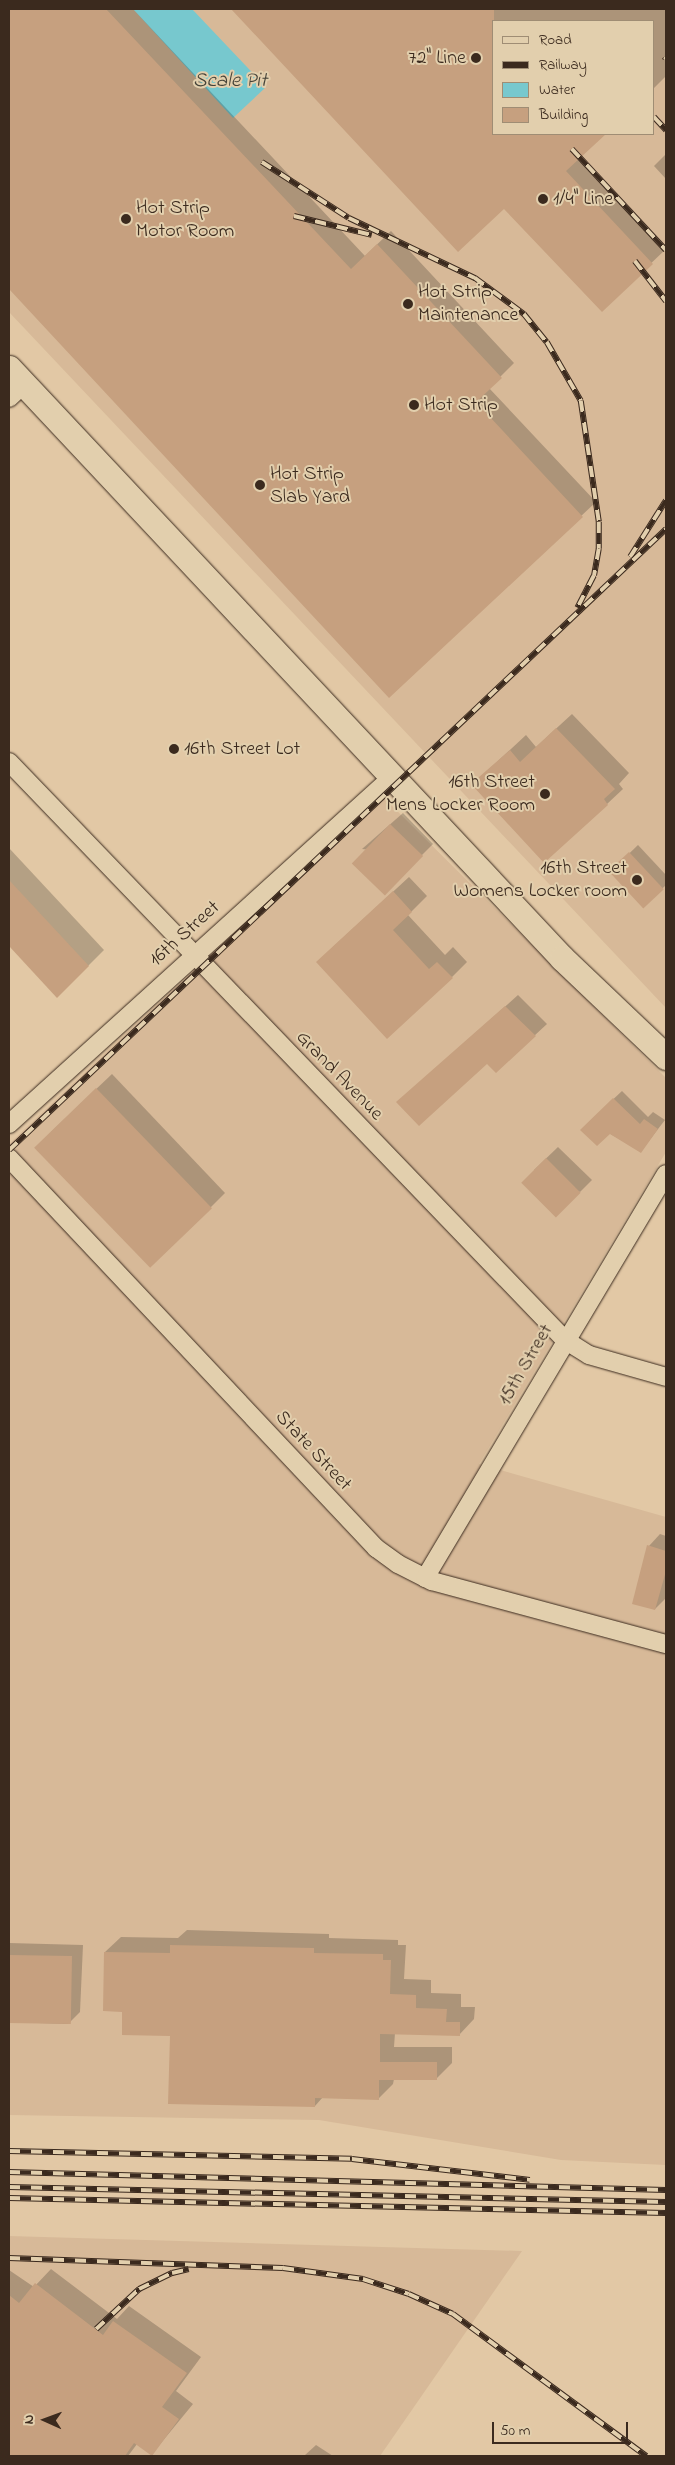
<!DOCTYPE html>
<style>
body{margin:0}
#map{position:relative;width:675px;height:2465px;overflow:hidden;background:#e2c8a5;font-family:"Indie Flower",sans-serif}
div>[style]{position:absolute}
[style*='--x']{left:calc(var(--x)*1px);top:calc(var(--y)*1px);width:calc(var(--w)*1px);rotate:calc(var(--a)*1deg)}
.built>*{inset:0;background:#d7b998}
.water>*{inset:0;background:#77c8ce}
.shadow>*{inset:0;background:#0003}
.building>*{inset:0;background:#c6a07f;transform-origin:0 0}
.roads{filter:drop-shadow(0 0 1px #3b2a1e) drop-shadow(0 0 1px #3b2a1e)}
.minor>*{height:18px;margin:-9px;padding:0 9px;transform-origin:9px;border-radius:9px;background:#e2cfad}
.secondary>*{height:25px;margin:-12.5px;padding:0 12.5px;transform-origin:12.5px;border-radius:12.5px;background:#e2cfad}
.rail>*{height:5.5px;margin-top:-2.75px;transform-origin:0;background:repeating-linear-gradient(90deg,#e2cfad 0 11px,#3b2a1e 0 22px);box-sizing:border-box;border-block:1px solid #3b2a1e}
.dots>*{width:14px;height:14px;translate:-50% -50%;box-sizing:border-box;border:2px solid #e2cfad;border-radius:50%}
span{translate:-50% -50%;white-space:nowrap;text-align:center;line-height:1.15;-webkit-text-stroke:4px #e2cfad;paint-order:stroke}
.poi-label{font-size:20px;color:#3b2a1e}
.right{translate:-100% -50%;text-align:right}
.left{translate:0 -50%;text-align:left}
.street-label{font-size:20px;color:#3b2a1e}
.water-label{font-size:21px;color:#444238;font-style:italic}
.frame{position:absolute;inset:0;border:10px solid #3b2a1e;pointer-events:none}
.legend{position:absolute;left:492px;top:20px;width:162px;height:115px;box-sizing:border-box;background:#e2cfad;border:1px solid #9f8d74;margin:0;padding:6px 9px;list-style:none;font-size:15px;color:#3b2a1e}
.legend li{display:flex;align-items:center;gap:10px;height:25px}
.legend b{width:25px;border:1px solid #9f8d74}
.north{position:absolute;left:20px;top:2395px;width:50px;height:50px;-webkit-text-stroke:4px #e2cfad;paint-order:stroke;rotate:272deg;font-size:14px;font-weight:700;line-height:20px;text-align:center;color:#3b2a1e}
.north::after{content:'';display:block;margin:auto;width:18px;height:22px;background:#3b2a1e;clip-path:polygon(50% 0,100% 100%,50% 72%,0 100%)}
.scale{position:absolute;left:492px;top:2422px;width:136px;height:22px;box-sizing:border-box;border:2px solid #3b2a1e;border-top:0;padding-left:6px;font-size:15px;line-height:18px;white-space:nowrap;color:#3b2a1e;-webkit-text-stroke:4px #e2cfad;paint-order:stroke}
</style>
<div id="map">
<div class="built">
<i style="clip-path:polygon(evenodd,9px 9px,666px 9px,666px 1008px,9px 312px,9px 9px,494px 21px,654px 21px,654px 134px,494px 134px,494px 21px)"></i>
<i style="clip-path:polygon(380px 794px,666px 1078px,666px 1152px,479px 1464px,666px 1517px,666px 2165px,561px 2160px,319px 2120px,9px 2115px,9px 1144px)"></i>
<i style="clip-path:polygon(9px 2236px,522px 2251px,380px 2456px,9px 2456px)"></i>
</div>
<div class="water">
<i style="clip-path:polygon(133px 9px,192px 9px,266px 87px,233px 118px)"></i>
</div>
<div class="shadow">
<i style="clip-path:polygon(9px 9px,133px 9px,365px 256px,391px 231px,514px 363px,489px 388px,596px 502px,390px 696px,9px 287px)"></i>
<i style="clip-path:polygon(232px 9px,666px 9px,666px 76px,654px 88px,654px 21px,494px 21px,494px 134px,605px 134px,580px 157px,666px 249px,602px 310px,504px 207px,458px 250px)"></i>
<i style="clip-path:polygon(666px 154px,666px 179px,654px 166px)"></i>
<i style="clip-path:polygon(572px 714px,629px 773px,619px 784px,623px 789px,607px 804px,473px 784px,526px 735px,536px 747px)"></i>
<i style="clip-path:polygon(403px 813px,433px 844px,422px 855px,362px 849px)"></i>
<i style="clip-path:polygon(638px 845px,666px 875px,666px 885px,644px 906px,611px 871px)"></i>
<i style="clip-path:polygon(9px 848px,104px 950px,58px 996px,9px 944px)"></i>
<i style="clip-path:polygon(409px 877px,427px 896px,408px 915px,445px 955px,453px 947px,467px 962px,452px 977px,333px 947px)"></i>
<i style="clip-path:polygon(518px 995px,547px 1024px,496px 1071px,487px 1062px,398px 1102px)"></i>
<i style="clip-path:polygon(112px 1074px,225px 1193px,210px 1208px,51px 1132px)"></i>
<i style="clip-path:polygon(622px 1091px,648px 1117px,653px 1112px,665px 1120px,641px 1151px,589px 1122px)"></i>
<i style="clip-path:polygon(558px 1147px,592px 1180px,580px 1192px,534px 1170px)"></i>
<i style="clip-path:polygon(660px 1534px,666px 1536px,666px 1598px,655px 1609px,649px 1546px)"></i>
<i style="clip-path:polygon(187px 1930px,329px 1934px,329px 1938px,398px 1940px,398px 1945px,406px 1945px,404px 1979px,431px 1980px,431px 1993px,461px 1994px,461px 2007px,475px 2007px,474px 2019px,459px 2035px,395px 2033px,394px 2047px,452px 2047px,452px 2063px,436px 2079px,394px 2079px,393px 2084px,378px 2099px,323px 2097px,315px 2106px,124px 2011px,105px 1952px,121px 1937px,178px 1938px)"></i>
<i style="clip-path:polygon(9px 1943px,83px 1945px,80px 2012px,68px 2024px,9px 2022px)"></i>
<i style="clip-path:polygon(51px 2269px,117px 2319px,129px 2306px,201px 2357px,176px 2391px,193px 2404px,152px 2454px,137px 2444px,128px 2456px,9px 2456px,9px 2270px,34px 2287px)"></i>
<i style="clip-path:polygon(316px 2445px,333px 2456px,304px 2456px)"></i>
</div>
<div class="building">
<i style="clip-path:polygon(9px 9px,106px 9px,351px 269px,377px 244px,502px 378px,476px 402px,583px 517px,389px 698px,9px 289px)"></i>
<i style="clip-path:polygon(231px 9px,494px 9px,494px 134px,606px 134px,566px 171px,653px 264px,602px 312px,504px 209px,458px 252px)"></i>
<i style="clip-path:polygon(556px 728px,615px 789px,604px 799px,608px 805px,544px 863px,471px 784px,510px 750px,520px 762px)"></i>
<i style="left:390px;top:824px;width:46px;height:55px;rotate:44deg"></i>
<i style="left:629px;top:852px;width:51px;height:28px;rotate:47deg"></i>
<i style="clip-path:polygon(9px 880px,89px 966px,57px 998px,9px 946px)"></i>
<i style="clip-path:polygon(393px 891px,412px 912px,393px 930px,429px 969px,437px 962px,453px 978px,387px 1039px,316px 962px)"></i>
<i style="clip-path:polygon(505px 1006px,536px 1036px,496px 1073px,487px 1064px,419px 1126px,396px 1102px)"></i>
<i style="left:96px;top:1088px;width:167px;height:86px;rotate:46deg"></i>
<i style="clip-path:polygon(613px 1098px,640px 1124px,644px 1119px,658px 1129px,641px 1153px,610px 1134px,597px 1146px,580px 1130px)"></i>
<i style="left:546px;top:1158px;width:49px;height:35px;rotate:45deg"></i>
<i style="clip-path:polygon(647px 1545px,666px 1551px,666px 1571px,655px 1610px,632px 1604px)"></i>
<i style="clip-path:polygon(170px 1945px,314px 1948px,314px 1953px,383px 1954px,383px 1960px,391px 1960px,390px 1994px,416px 1995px,416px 2008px,447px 2009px,446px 2022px,460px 2022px,460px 2036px,380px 2034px,380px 2062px,437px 2062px,437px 2080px,379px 2080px,379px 2100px,315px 2098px,315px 2107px,168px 2104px,170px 2036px,122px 2035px,122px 2012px,103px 2011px,104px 1952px,170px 1953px)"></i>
<i style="left:9px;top:1955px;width:63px;height:68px;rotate:1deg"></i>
<i style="clip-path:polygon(35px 2283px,103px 2335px,113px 2321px,187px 2373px,162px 2407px,179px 2419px,152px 2456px,134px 2443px,125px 2456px,9px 2456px,9px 2295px,19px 2303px)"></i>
</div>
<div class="roads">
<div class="minor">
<i style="--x:9;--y:398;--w:21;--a:-43"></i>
<i style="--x:9;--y:762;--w:802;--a:46.11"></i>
<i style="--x:565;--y:1340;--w:28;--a:32"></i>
<i style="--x:589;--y:1355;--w:80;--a:15.9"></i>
<i style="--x:9;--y:1124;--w:517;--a:-42.18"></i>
<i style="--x:9;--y:1158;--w:536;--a:46.74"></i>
<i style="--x:376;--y:1548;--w:27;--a:36"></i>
<i style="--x:398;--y:1564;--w:38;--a:27"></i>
<i style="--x:432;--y:1581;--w:242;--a:15.1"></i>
<i style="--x:425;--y:1578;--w:470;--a:-59.2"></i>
</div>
<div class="secondary">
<i style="--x:9;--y:368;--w:809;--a:46.85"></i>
<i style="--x:562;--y:958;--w:144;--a:43.6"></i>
</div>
</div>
<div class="rail">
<i style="--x:665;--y:57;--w:2;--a:63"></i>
<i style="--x:654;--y:117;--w:18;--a:47"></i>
<i style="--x:572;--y:149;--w:138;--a:47.1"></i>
<i style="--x:262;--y:162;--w:103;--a:32.8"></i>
<i style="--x:349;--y:218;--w:140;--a:25.5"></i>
<i style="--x:475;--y:278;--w:61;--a:36.3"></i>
<i style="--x:524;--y:314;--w:36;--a:51"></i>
<i style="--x:547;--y:342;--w:68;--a:60"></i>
<i style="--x:581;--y:401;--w:122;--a:81.5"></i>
<i style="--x:599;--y:522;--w:27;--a:90"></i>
<i style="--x:599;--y:549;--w:27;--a:100"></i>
<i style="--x:594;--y:576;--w:36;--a:117"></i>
<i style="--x:294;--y:216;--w:80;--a:13.7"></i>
<i style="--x:635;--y:261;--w:51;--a:52.2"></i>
<i style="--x:630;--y:557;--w:67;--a:-57.7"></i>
<i style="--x:9;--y:1150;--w:904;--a:-43.39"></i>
<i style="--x:9;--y:2151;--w:343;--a:1.3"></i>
<i style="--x:352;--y:2159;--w:179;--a:6.7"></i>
<i style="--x:9;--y:2172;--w:657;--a:1.57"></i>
<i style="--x:9;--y:2187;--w:657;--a:1.31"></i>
<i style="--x:9;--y:2198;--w:657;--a:1.31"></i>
<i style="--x:9;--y:2258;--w:274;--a:2.1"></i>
<i style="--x:283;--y:2268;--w:81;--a:7.8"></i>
<i style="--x:363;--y:2279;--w:48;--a:18.1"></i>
<i style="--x:409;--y:2294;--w:48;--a:24.4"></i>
<i style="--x:453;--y:2314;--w:240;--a:36.3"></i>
<i style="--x:96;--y:2329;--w:59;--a:-42.9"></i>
<i style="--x:139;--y:2289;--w:37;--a:-26"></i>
<i style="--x:172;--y:2273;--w:17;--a:-13"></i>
</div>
<div class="dots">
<i style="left:476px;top:58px;background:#3b2a1e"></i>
<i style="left:543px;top:199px;background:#3b2a1e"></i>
<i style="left:126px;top:219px;background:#3b2a1e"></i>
<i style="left:408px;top:304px;background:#3b2a1e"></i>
<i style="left:414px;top:405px;background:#3b2a1e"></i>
<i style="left:260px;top:485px;background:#3b2a1e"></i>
<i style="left:174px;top:749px;background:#3b2a1e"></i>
<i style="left:545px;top:794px;background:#3b2a1e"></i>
<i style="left:637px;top:880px;background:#3b2a1e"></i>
</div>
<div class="poi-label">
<span class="right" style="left:466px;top:58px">72" Line</span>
<span class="left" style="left:553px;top:199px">1/4" Line</span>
<span class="left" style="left:136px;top:220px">Hot Strip<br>Motor Room</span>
<span class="left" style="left:418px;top:304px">Hot Strip<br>Maintenance</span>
<span class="left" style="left:424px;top:405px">Hot Strip</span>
<span class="left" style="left:270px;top:486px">Hot Strip<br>Slab Yard</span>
<span class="left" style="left:184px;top:749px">16th Street Lot</span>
<span class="right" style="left:535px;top:794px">16th Street<br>Mens Locker Room</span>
<span class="right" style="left:627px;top:880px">16th Street<br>Womens Locker room</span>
</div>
<div class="street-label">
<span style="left:185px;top:934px;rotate:-42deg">16th Street</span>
<span style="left:339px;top:1076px;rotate:46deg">Grand Avenue</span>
<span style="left:526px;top:1365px;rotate:-60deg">15th Street</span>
<span style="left:313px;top:1451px;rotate:47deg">State Street</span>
</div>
<div class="water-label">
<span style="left:230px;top:81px">Scale Pit</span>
</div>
<div class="frame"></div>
<ul class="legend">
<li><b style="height:6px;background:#e2cfad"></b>Road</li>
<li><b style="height:6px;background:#3b2a1e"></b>Railway</li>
<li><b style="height:14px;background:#77c8ce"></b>Water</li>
<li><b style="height:14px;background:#c6a07f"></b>Building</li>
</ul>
<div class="north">N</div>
<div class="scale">50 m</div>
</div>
